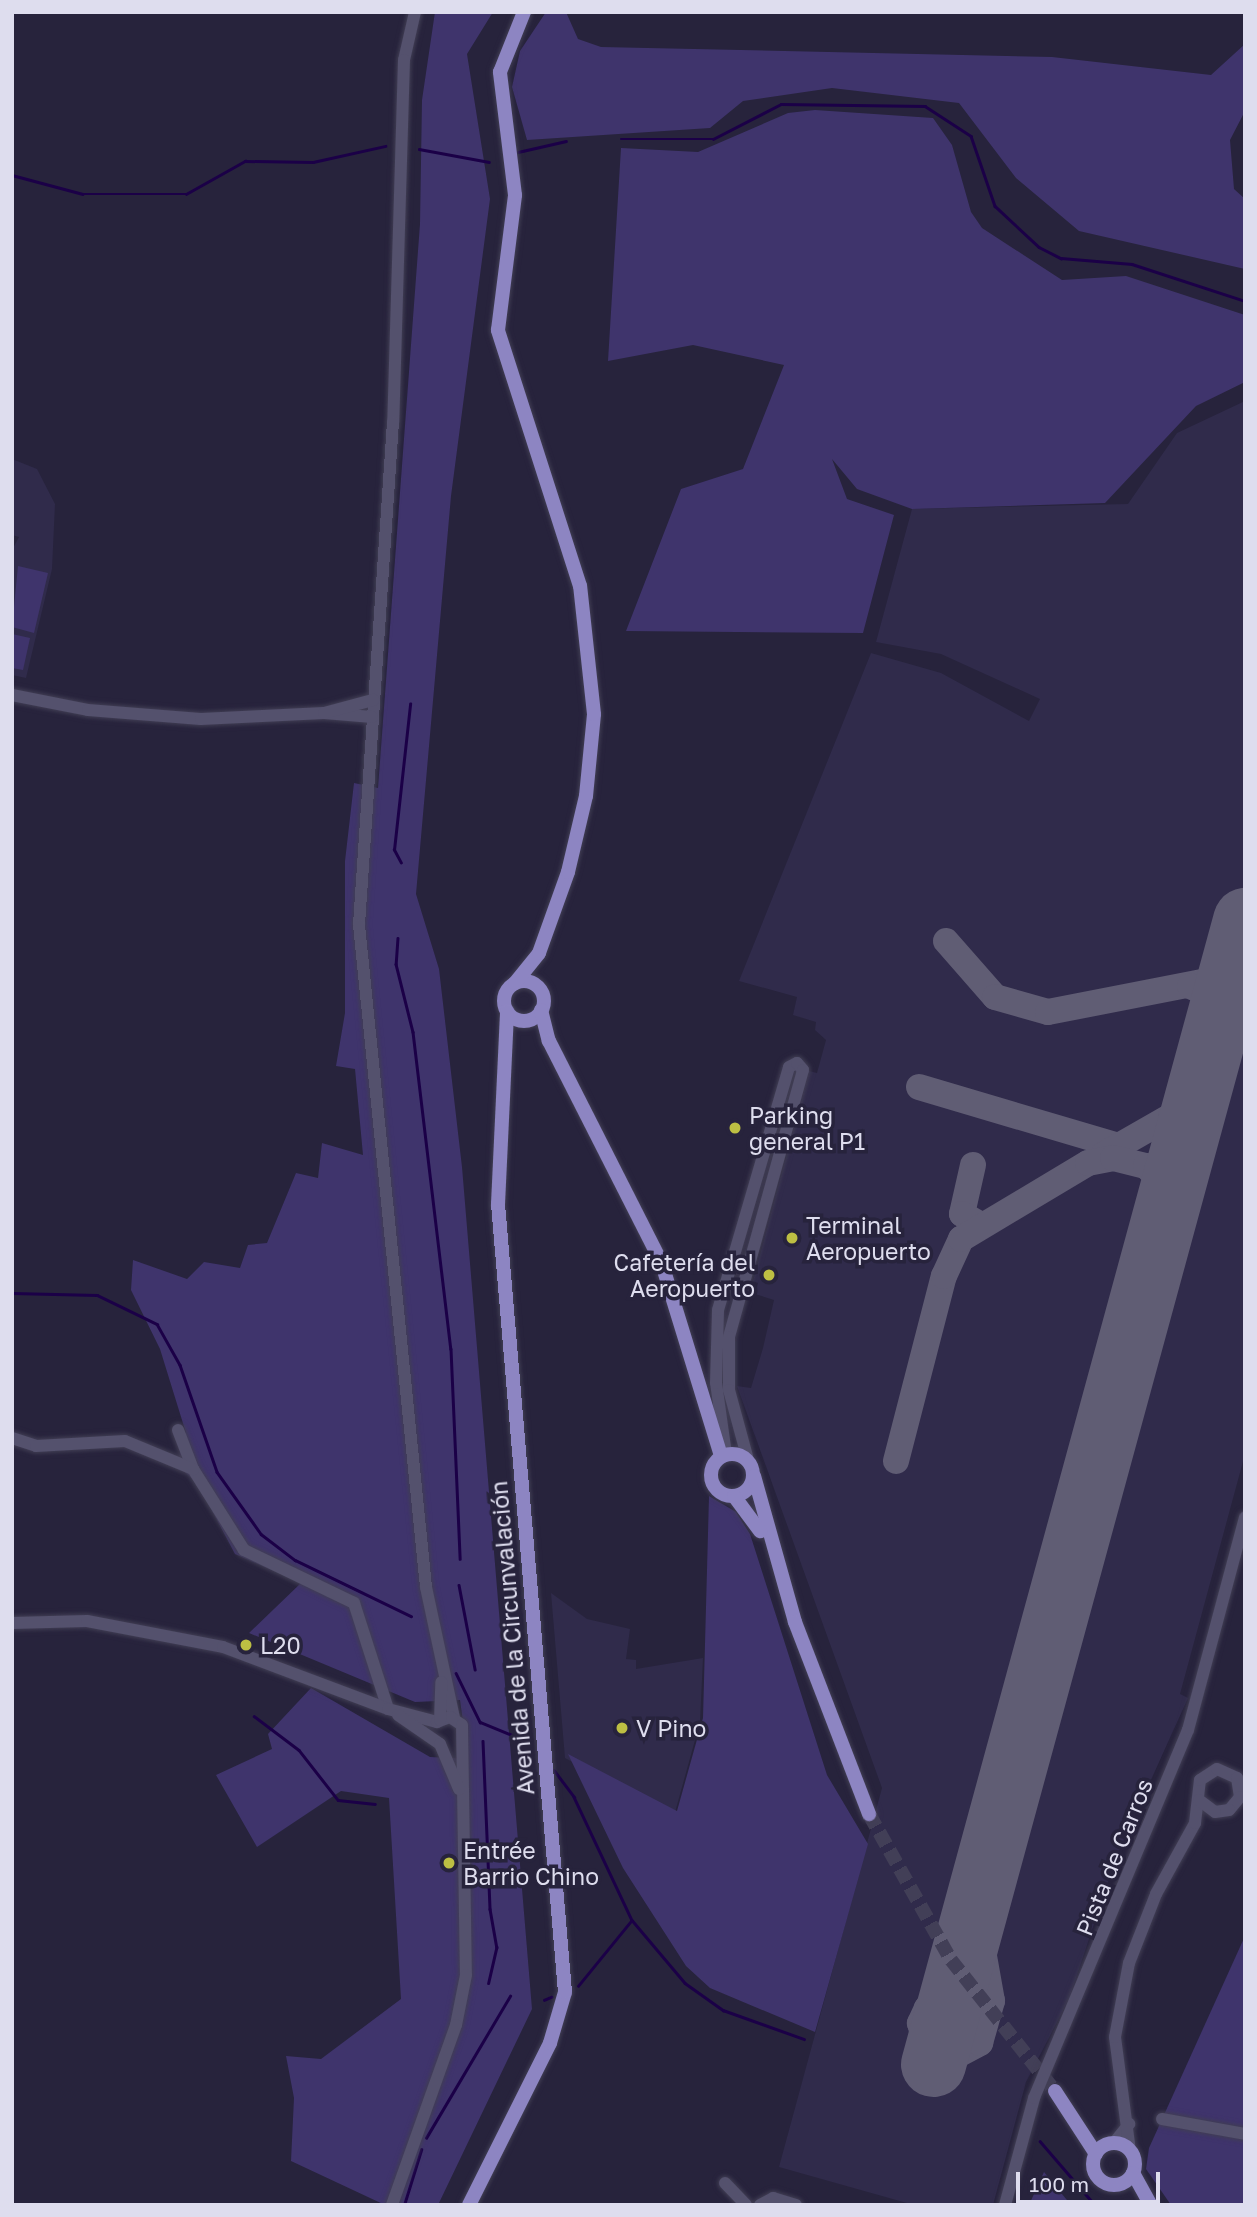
<!DOCTYPE html>
<meta charset="utf-8">
<style>
body{margin:0}
#map{position:relative;width:1257px;height:2217px;overflow:hidden;background:#27233c;font-family:"Golos Text",sans-serif}
div>[style]{position:absolute}
[style*='--x']{left:calc(var(--x)*1px);top:calc(var(--y)*1px);width:calc(var(--w)*1px);rotate:calc(var(--a)*1deg)}
.built>*{inset:0;background:#302b4b}
.green>*{inset:0;background:#3f346c}
.stream>*{height:2.5px;margin:-1.25px;padding:0 1.25px;transform-origin:1.25px;border-radius:1.25px;background:#1b0047}
.taxiway>*{height:26px;margin:-13px;padding:0 13px;transform-origin:13px;border-radius:13px;background:#605d74}
.runway>*{height:65px;margin:-32.5px;padding:0 32.5px;transform-origin:32.5px;border-radius:32.5px;background:#605d74}
.major-tunnel>*{height:14px;margin-top:-7px;transform-origin:0;background:repeating-linear-gradient(90deg,#423f57 0 14px,transparent 0 21px)}
.roads{filter:drop-shadow(0 0 2px #413e54) drop-shadow(0 0 2px #413e54)}
.minor>*{height:12px;margin:-6px;padding:0 6px;transform-origin:6px;border-radius:6px;background:#54516d}
.major>*{height:14px;margin:-7px;padding:0 7px;transform-origin:7px;border-radius:7px;background:#8d85c2}
.major>.ring{margin:-7px;padding:0;box-sizing:content-box;background:none;border:14px solid #8d85c2;border-radius:50%}
.dots>*{width:19px;height:19px;translate:-50% -50%;box-sizing:border-box;border:4px solid #27233c;border-radius:50%}
span{translate:-50% -50%;white-space:nowrap;text-align:center;line-height:1.15;-webkit-text-stroke:7px #27233c;paint-order:stroke}
.poi-label{font-size:23px;color:#deddee}
.left{translate:0 -50%;text-align:left}
.right{translate:-100% -50%;text-align:right}
.street-label{font-size:23px;color:#deddee}
.frame{position:absolute;inset:0;border:14px solid #deddee;pointer-events:none}
.scale{position:absolute;left:1016px;top:2172px;width:144px;height:32px;box-sizing:border-box;border:4px solid #deddee;border-top:0;padding-left:9px;font-size:21px;line-height:24px;white-space:nowrap;color:#deddee;-webkit-text-stroke:5px #27233c;paint-order:stroke}
</style>
<div id="map">
<div class="built">
<i style="clip-path:polygon(1245px 401px,1245px 1454px,1180px 1694px,1188px 1698px,1117px 1855px,1069px 1999px,1026px 2082px,993px 2205px,914px 2205px,779px 2167px,882px 1788px,737px 1386px,751px 1388px,763px 1348px,774px 1300px,755px 1294px,758px 1283px,753px 1281px,809px 1071px,817px 1073px,826px 1040px,815px 1030px,816px 1022px,793px 1015px,797px 997px,739px 981px,871px 653px,941px 673px,1029px 721px,1040px 699px,941px 654px,876px 642px,912px 509px,1128px 504px,1177px 433px)"></i>
<i style="clip-path:polygon(12px 459px,37px 469px,55px 504px,52px 569px,26px 678px,12px 675px,12px 550px,19px 537px,12px 535px)"></i>
<i style="clip-path:polygon(551px 1593px,587px 1619px,630px 1629px,626px 1659px,636px 1660px,636px 1669px,703px 1658px,700px 1722px,674px 1816px,565px 1758px)"></i>
</div>
<div class="green">
<i style="clip-path:polygon(435px 12px,493px 12px,467px 54px,490px 199px,451px 496px,416px 894px,439px 969px,462px 1167px,532px 2009px,438px 2205px,385px 2205px,291px 2161px,294px 2098px,286px 2056px,321px 2059px,401px 1999px,389px 1798px,341px 1791px,257px 1847px,216px 1775px,272px 1749px,268px 1734px,311px 1688px,430px 1757px,468px 1759px,460px 1700px,415px 1702px,249px 1633px,301px 1583px,235px 1554px,198px 1484px,177px 1465px,186px 1433px,160px 1349px,131px 1290px,133px 1260px,187px 1279px,204px 1262px,240px 1268px,248px 1245px,267px 1243px,296px 1173px,318px 1178px,322px 1143px,363px 1155px,355px 1069px,336px 1066px,345px 1013px,345px 861px,354px 783px,378px 788px,420px 224px,422px 100px)"></i>
<i style="clip-path:polygon(546px 12px,566px 12px,578px 39px,601px 47px,1052px 57px,1211px 75px,1245px 44px,1245px 111px,1230px 140px,1234px 189px,1245px 199px,1245px 269px,1079px 231px,1016px 178px,959px 103px,832px 88px,743px 101px,710px 128px,527px 140px,512px 87px,520px 51px)"></i>
<i style="clip-path:polygon(815px 110px,933px 118px,952px 145px,971px 212px,982px 228px,1062px 280px,1126px 276px,1245px 315px,1245px 382px,1196px 406px,1105px 503px,912px 509px,857px 489px,832px 459px,847px 499px,894px 515px,863px 633px,626px 631px,681px 489px,743px 469px,784px 365px,693px 345px,608px 361px,621px 148px,698px 152px,788px 113px)"></i>
<i style="clip-path:polygon(18px 566px,48px 573px,34px 633px,12px 627px)"></i>
<i style="clip-path:polygon(12px 634px,30px 638px,23px 670px,12px 668px)"></i>
<i style="clip-path:polygon(709px 1496px,736px 1512px,750px 1534px,827px 1775px,868px 1844px,815px 2032px,710px 1988px,686px 1966px,623px 1868px,568px 1754px,677px 1811px,703px 1718px)"></i>
<i style="clip-path:polygon(1245px 1936px,1245px 2205px,1171px 2205px,1146px 2169px,1149px 2148px)"></i>
<i style="clip-path:polygon(1044px 2172px,1071px 2205px,1029px 2205px)"></i>
</div>
<div class="stream">
<i style="--x:621;--y:139;--w:92;--a:0"></i>
<i style="--x:713;--y:139;--w:76;--a:-27.2"></i>
<i style="--x:781;--y:104;--w:144;--a:0.8"></i>
<i style="--x:925;--y:106;--w:55;--a:33.1"></i>
<i style="--x:971;--y:136;--w:74;--a:71.1"></i>
<i style="--x:995;--y:206;--w:60;--a:43"></i>
<i style="--x:1039;--y:247;--w:25;--a:27"></i>
<i style="--x:1061;--y:258;--w:71;--a:4.8"></i>
<i style="--x:1132;--y:264;--w:119;--a:18.1"></i>
<i style="--x:419;--y:149;--w:71;--a:10.5"></i>
<i style="--x:518;--y:152;--w:49;--a:-12.9"></i>
<i style="--x:12;--y:175;--w:73;--a:15"></i>
<i style="--x:83;--y:194;--w:103;--a:0"></i>
<i style="--x:186;--y:194;--w:68;--a:-29.2"></i>
<i style="--x:245;--y:161;--w:68;--a:0.8"></i>
<i style="--x:313;--y:162;--w:74;--a:-12.5"></i>
<i style="--x:401;--y:863;--w:15;--a:-118"></i>
<i style="--x:394;--y:850;--w:147;--a:-83.7"></i>
<i style="--x:398;--y:938;--w:26;--a:94"></i>
<i style="--x:396;--y:964;--w:70;--a:76"></i>
<i style="--x:413;--y:1032;--w:319;--a:83.2"></i>
<i style="--x:451;--y:1349;--w:210;--a:87.5"></i>
<i style="--x:12;--y:1293;--w:85;--a:1.3"></i>
<i style="--x:97;--y:1295;--w:67;--a:25.8"></i>
<i style="--x:157;--y:1324;--w:47;--a:60.7"></i>
<i style="--x:180;--y:1365;--w:113;--a:70.9"></i>
<i style="--x:217;--y:1472;--w:76;--a:54.6"></i>
<i style="--x:261;--y:1534;--w:43;--a:37.4"></i>
<i style="--x:295;--y:1560;--w:129;--a:25.8"></i>
<i style="--x:459;--y:1585;--w:86;--a:79.2"></i>
<i style="--x:456;--y:1673;--w:55;--a:63.9"></i>
<i style="--x:480;--y:1722;--w:35;--a:22"></i>
<i style="--x:254;--y:1716;--w:56;--a:37.1"></i>
<i style="--x:299;--y:1750;--w:63;--a:52"></i>
<i style="--x:338;--y:1800;--w:37;--a:6"></i>
<i style="--x:483;--y:1741;--w:168;--a:87.6"></i>
<i style="--x:490;--y:1909;--w:39;--a:80"></i>
<i style="--x:497;--y:1947;--w:37;--a:103"></i>
<i style="--x:554;--y:1770;--w:34;--a:53"></i>
<i style="--x:574;--y:1797;--w:136;--a:64.8"></i>
<i style="--x:632;--y:1920;--w:82;--a:49.9"></i>
<i style="--x:685;--y:1983;--w:47;--a:35.4"></i>
<i style="--x:723;--y:2010;--w:86;--a:19.7"></i>
<i style="--x:578;--y:1986;--w:84;--a:-50.8"></i>
<i style="--x:544;--y:2000;--w:8;--a:-23"></i>
<i style="--x:426;--y:2138;--w:165;--a:-59.4"></i>
<i style="--x:1040;--y:2141;--w:84;--a:49.3"></i>
<i style="--x:404;--y:2205;--w:58;--a:-72.8"></i>
</div>
<div class="taxiway">
<i style="--x:946;--y:941;--w:74;--a:48.8"></i>
<i style="--x:995;--y:997;--w:55;--a:15.8"></i>
<i style="--x:1048;--y:1012;--w:162;--a:-11"></i>
<i style="--x:1207;--y:981;--w:27;--a:-36"></i>
<i style="--x:1229;--y:965;--w:20;--a:-63"></i>
<i style="--x:1190;--y:986;--w:21;--a:23"></i>
<i style="--x:1209;--y:994;--w:24;--a:66"></i>
<i style="--x:919;--y:1087;--w:208;--a:16.5"></i>
<i style="--x:1103;--y:1155;--w:78;--a:-29.8"></i>
<i style="--x:1171;--y:1116;--w:42;--a:-46.9"></i>
<i style="--x:973;--y:1165;--w:50;--a:102.7"></i>
<i style="--x:962;--y:1214;--w:22;--a:30"></i>
<i style="--x:896;--y:1461;--w:191;--a:-75.5"></i>
<i style="--x:944;--y:1276;--w:41;--a:-65.3"></i>
<i style="--x:961;--y:1239;--w:148;--a:-30.9"></i>
<i style="--x:1088;--y:1163;--w:25;--a:-11"></i>
<i style="--x:1113;--y:1158;--w:34;--a:14"></i>
<i style="--x:1146;--y:1166;--w:16;--a:45"></i>
<i style="--x:1157;--y:1177;--w:41;--a:80.1"></i>
<i style="--x:955;--y:1983;--w:38;--a:138"></i>
<i style="--x:927;--y:2008;--w:17;--a:115"></i>
<i style="--x:920;--y:2023;--w:23;--a:75"></i>
<i style="--x:926;--y:2045;--w:29;--a:27"></i>
<i style="--x:952;--y:2058;--w:32;--a:-28"></i>
<i style="--x:980;--y:2043;--w:44;--a:-74.1"></i>
<i style="--x:992;--y:2001;--w:85;--a:-100.1"></i>
<i style="--x:977;--y:1917;--w:36;--a:-80"></i>
</div>
<div class="runway">
<i style="--x:933;--y:2064;--w:1186;--a:-74.74"></i>
</div>
<div class="major-tunnel">
<i style="--x:869;--y:1814;--w:167;--a:60.7"></i>
<i style="--x:951;--y:1960;--w:167;--a:51.6"></i>
</div>
<div class="roads">
<div class="minor">
<i style="--x:415;--y:12;--w:49;--a:102.9"></i>
<i style="--x:404;--y:60;--w:362;--a:91.7"></i>
<i style="--x:393;--y:422;--w:504;--a:93.87"></i>
<i style="--x:359;--y:925;--w:665;--a:84.22"></i>
<i style="--x:426;--y:1587;--w:134;--a:77.9"></i>
<i style="--x:12;--y:695;--w:77;--a:11.2"></i>
<i style="--x:88;--y:710;--w:113;--a:4.6"></i>
<i style="--x:201;--y:719;--w:123;--a:-2.8"></i>
<i style="--x:372;--y:717;--w:48;--a:-175.2"></i>
<i style="--x:324;--y:713;--w:51;--a:-14.9"></i>
<i style="--x:178;--y:1430;--w:42;--a:69"></i>
<i style="--x:193;--y:1469;--w:96;--a:57.8"></i>
<i style="--x:244;--y:1550;--w:122;--a:25.7"></i>
<i style="--x:354;--y:1603;--w:111;--a:72.2"></i>
<i style="--x:12;--y:1438;--w:25;--a:18"></i>
<i style="--x:36;--y:1446;--w:89;--a:-3.2"></i>
<i style="--x:125;--y:1441;--w:74;--a:22.4"></i>
<i style="--x:726;--y:1454;--w:72;--a:-98"></i>
<i style="--x:716;--y:1383;--w:73;--a:-88.4"></i>
<i style="--x:718;--y:1310;--w:253;--a:-73.7"></i>
<i style="--x:789;--y:1067;--w:9;--a:-27"></i>
<i style="--x:797;--y:1063;--w:9;--a:49"></i>
<i style="--x:803;--y:1070;--w:277;--a:105.5"></i>
<i style="--x:729;--y:1337;--w:53;--a:90"></i>
<i style="--x:729;--y:1390;--w:73;--a:74.8"></i>
<i style="--x:12;--y:1623;--w:75;--a:-1.5"></i>
<i style="--x:87;--y:1621;--w:138;--a:10.8"></i>
<i style="--x:223;--y:1647;--w:176;--a:20.6"></i>
<i style="--x:388;--y:1709;--w:51;--a:14.9"></i>
<i style="--x:437;--y:1722;--w:14;--a:-21"></i>
<i style="--x:450;--y:1717;--w:14;--a:34"></i>
<i style="--x:462;--y:1725;--w:250;--a:89.1"></i>
<i style="--x:466;--y:1975;--w:51;--a:101.3"></i>
<i style="--x:456;--y:2025;--w:191;--a:109.6"></i>
<i style="--x:398;--y:1715;--w:51;--a:34.6"></i>
<i style="--x:440;--y:1744;--w:49;--a:67.1"></i>
<i style="--x:440;--y:1720;--w:38;--a:-88"></i>
<i style="--x:1162;--y:2119;--w:84;--a:10.2"></i>
<i style="--x:1113;--y:2144;--w:26;--a:-51"></i>
<i style="--x:1130;--y:2151;--w:115;--a:-97.5"></i>
<i style="--x:1115;--y:2037;--w:75;--a:-79.3"></i>
<i style="--x:1129;--y:1963;--w:74;--a:-68.6"></i>
<i style="--x:1156;--y:1894;--w:81;--a:-61.2"></i>
<i style="--x:1195;--y:1823;--w:43;--a:-83.4"></i>
<i style="--x:1200;--y:1780;--w:20;--a:-33"></i>
<i style="--x:1217;--y:1769;--w:22;--a:24"></i>
<i style="--x:1237;--y:1778;--w:19;--a:81"></i>
<i style="--x:1240;--y:1797;--w:17;--a:130"></i>
<i style="--x:1229;--y:1810;--w:14;--a:172"></i>
<i style="--x:1215;--y:1812;--w:20;--a:-143"></i>
<i style="--x:725;--y:2183;--w:30;--a:46"></i>
<i style="--x:760;--y:2205;--w:15;--a:-28"></i>
<i style="--x:773;--y:2198;--w:24;--a:17"></i>
<i style="--x:1005;--y:2205;--w:111;--a:-74.8"></i>
<i style="--x:1034;--y:2098;--w:399;--a:-67.3"></i>
<i style="--x:1188;--y:1730;--w:220;--a:-75"></i>
</div>
<div class="major">
<i class="ring" style="left:504px;top:981px;width:26px;height:26px"></i>
<i style="--x:515;--y:983;--w:38;--a:-51"></i>
<i style="--x:539;--y:953;--w:86;--a:-70.3"></i>
<i style="--x:568;--y:872;--w:78;--a:-76.7"></i>
<i style="--x:586;--y:796;--w:82;--a:-84.4"></i>
<i style="--x:594;--y:714;--w:129;--a:-96.2"></i>
<i style="--x:580;--y:586;--w:269;--a:-107.8"></i>
<i style="--x:498;--y:330;--w:136;--a:-82.8"></i>
<i style="--x:515;--y:195;--w:124;--a:-97"></i>
<i style="--x:500;--y:72;--w:65;--a:-68.2"></i>
<i style="--x:541;--y:1010;--w:32;--a:76"></i>
<i style="--x:549;--y:1041;--w:250;--a:63.1"></i>
<i style="--x:662;--y:1264;--w:201;--a:72.9"></i>
<i class="ring" style="left:711px;top:1454px;width:28px;height:28px"></i>
<i style="--x:754;--y:1476;--w:152;--a:74.3"></i>
<i style="--x:795;--y:1622;--w:206;--a:68.9"></i>
<i style="--x:734;--y:1496;--w:44;--a:53.4"></i>
<i style="--x:1055;--y:2091;--w:75;--a:56.9"></i>
<i class="ring" style="left:1093px;top:2143px;width:28px;height:28px"></i>
<i style="--x:1133;--y:2173;--w:37;--a:61"></i>
<i style="--x:469;--y:2205;--w:181;--a:-63.4"></i>
<i style="--x:550;--y:2043;--w:53;--a:-73.6"></i>
<i style="--x:565;--y:1992;--w:791;--a:-94.86"></i>
<i style="--x:498;--y:1204;--w:193;--a:-87.3"></i>
</div>
</div>
<div class="dots">
<i style="left:735px;top:1128px;background:#bdbf43"></i>
<i style="left:792px;top:1238px;background:#bdbf43"></i>
<i style="left:769px;top:1275px;background:#bdbf43"></i>
<i style="left:246px;top:1645px;background:#bdbf43"></i>
<i style="left:622px;top:1728px;background:#bdbf43"></i>
<i style="left:449px;top:1863px;background:#bdbf43"></i>
</div>
<div class="poi-label">
<span class="left" style="left:749px;top:1128px">Parking<br>general P1</span>
<span class="left" style="left:806px;top:1238px">Terminal<br>Aeropuerto</span>
<span class="right" style="left:755px;top:1275px">Cafetería del<br>Aeropuerto</span>
<span class="left" style="left:260px;top:1645px">L20</span>
<span class="left" style="left:636px;top:1728px">V Pino</span>
<span class="left" style="left:463px;top:1863px">Entrée<br>Barrio Chino</span>
</div>
<div class="street-label">
<span style="left:512px;top:1638px;rotate:-95deg">Avenida de la Circunvalación</span>
<span style="left:1114px;top:1857px;rotate:-68deg">Pista de Carros</span>
</div>
<div class="frame"></div>
<div class="scale">100 m</div>
</div>
